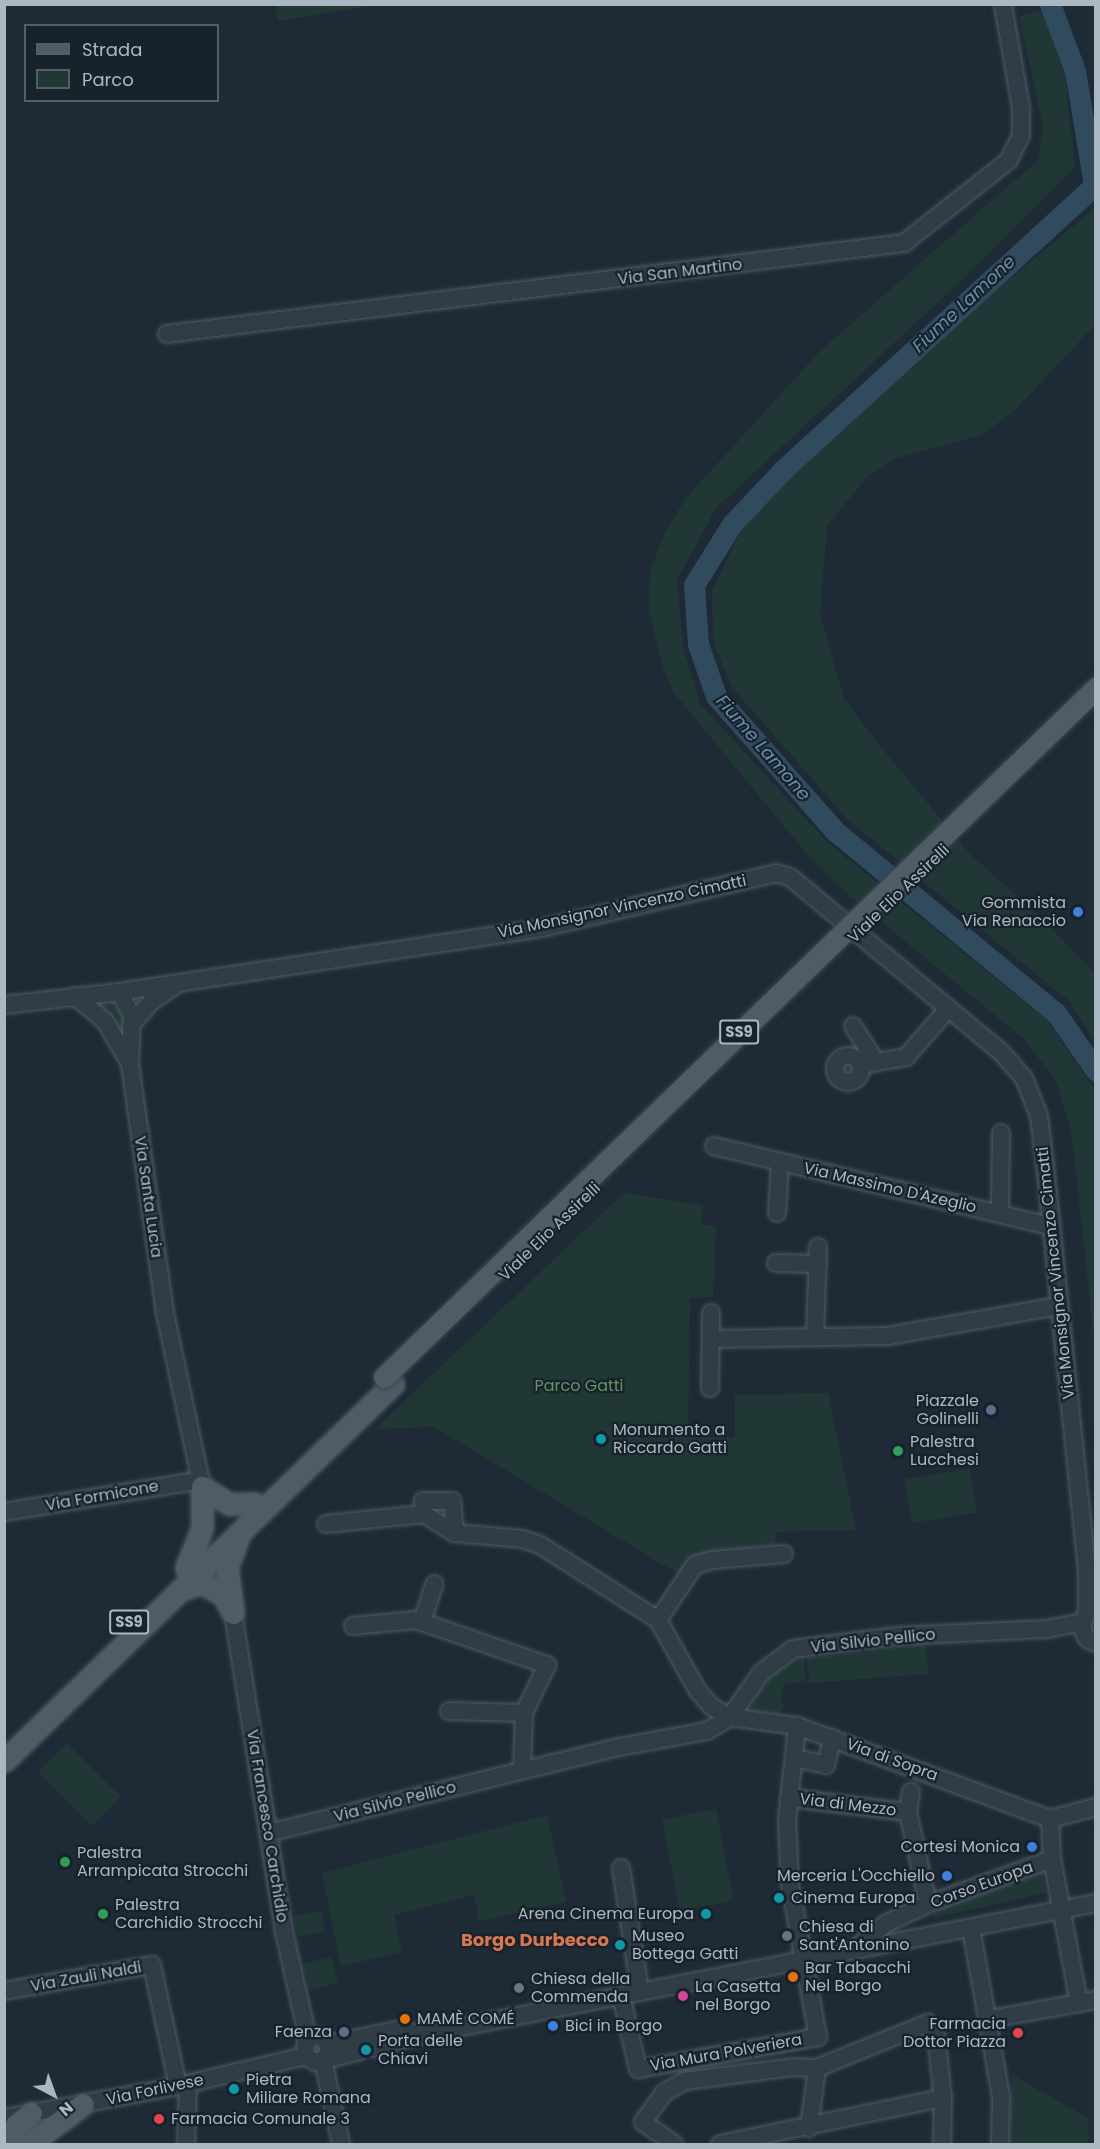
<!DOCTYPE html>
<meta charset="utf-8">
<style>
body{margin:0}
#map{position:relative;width:1100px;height:2149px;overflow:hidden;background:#1e2b36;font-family:Poppins,sans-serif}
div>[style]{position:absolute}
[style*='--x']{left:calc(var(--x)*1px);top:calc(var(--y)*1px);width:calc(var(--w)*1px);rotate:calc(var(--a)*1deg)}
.green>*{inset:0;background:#203736;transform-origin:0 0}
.river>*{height:21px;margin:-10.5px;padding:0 10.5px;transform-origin:10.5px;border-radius:10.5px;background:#304a5e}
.roads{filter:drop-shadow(0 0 2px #4f5b65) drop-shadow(0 0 2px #4f5b65)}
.minor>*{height:16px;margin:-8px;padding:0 8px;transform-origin:8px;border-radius:8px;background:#313d46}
.minor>.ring{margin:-8px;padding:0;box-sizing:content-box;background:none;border:16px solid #313d46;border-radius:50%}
.major>*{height:21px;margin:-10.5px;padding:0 10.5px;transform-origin:10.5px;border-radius:10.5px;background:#4f5c67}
.bridges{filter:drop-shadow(0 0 2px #3b4650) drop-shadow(0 0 2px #3b4650)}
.major-bridge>*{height:21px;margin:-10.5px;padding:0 10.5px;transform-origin:10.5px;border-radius:10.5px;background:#4f5c67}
.dots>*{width:16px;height:16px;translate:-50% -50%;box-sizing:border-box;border:3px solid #17222a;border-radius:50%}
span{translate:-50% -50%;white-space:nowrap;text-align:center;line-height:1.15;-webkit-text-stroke:4.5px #17222a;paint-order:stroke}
.shield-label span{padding:2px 4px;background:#17222a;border:2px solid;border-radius:4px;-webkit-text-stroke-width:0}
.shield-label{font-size:15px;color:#abb8c4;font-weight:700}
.street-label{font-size:16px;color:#abb8c4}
.poi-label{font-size:16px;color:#abb8c4}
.right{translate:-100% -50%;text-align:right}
.left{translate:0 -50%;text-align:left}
.park-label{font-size:16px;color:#629466}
.water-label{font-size:18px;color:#6a8eaa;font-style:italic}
.neighbourhood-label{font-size:18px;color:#d67953;font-weight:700}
.frame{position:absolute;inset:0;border:6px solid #abb8c4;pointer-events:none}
.legend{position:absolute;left:24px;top:24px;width:195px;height:78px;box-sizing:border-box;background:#17222a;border:2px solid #525e68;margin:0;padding:8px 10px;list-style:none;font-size:18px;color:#abb8c4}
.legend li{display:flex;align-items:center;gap:12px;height:30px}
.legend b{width:30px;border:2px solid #525e68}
.north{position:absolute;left:24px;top:2065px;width:60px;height:60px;-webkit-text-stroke:4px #17222a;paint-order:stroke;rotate:139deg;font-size:16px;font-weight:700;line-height:24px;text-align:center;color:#abb8c4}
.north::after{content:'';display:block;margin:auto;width:21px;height:27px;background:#abb8c4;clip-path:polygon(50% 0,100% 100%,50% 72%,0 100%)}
</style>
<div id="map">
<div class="green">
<i style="clip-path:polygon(275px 5px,275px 4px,379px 5px,278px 21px)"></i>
<i style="clip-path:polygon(1042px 10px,1065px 75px,1075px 167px,948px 293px,716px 508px,677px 580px,683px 648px,701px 705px,827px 842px,1047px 1020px,1095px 1090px,1095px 1348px,1072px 1136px,1057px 1082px,1024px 1039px,845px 892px,807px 854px,674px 693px,661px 662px,649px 609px,650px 570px,666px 531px,686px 498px,820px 351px,1038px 160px,1043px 126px,1019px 17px)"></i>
<i style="clip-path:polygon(1095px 208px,1095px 325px,1012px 413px,981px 435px,894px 459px,867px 477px,827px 526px,820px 614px,844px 698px,876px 741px,970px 854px,1041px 917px,1095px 974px,1095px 1043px,1070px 1002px,847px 819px,731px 686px,713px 641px,712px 591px,741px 530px,789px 477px,967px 315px)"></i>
<i style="clip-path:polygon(119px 999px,125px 1006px,123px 1036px,97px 1001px)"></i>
<i style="clip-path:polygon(624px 1193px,703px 1205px,701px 1225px,716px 1226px,713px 1297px,690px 1298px,688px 1437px,735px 1437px,735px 1395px,828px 1393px,856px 1530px,776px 1532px,775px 1544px,700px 1555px,678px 1574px,434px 1427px,375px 1429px)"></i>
<i style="left:970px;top:1469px;width:44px;height:66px;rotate:81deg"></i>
<i style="clip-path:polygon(925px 1642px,929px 1674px,809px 1683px,807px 1658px,870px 1652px,871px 1664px,871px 1648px)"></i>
<i style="clip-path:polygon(804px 1658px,805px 1681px,784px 1684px,780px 1701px,785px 1706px,778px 1714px,751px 1710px,753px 1701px,771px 1677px,791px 1662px)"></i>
<i style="left:67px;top:1743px;width:76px;height:41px;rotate:45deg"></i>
<i style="left:716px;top:1809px;width:93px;height:55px;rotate:79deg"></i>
<i style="clip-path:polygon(547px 1815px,566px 1902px,479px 1921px,474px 1895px,394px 1915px,402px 1952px,341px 1966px,322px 1873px)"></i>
<i style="clip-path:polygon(1042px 1873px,1046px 1893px,934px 1918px,932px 1912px)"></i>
<i style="left:321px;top:1911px;width:21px;height:28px;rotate:79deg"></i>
<i style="left:332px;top:1957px;width:27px;height:30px;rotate:77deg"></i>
<i style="clip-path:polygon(1012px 2075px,1088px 2118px,1089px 2144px,1009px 2144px)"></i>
</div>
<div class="river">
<i style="--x:1050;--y:4;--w:72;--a:69.5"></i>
<i style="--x:1075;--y:71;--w:115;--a:80.5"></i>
<i style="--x:1096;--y:184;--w:425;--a:137.6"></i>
<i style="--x:782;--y:471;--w:73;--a:133.3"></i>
<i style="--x:732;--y:524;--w:72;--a:121.9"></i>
<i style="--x:694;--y:585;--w:59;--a:86.1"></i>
<i style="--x:698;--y:644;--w:55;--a:70.9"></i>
<i style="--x:716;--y:696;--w:180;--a:48.6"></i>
<i style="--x:835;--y:831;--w:286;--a:39.5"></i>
<i style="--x:1056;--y:1013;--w:70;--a:55.4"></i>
</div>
<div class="roads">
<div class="minor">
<i style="--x:167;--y:334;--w:743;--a:-7.04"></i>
<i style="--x:904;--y:243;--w:134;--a:-38.3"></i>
<i style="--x:1009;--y:160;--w:28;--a:-64"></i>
<i style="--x:1021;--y:135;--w:27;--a:-90"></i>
<i style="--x:1021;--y:108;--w:105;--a:-99.9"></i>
<i style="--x:119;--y:992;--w:26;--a:61"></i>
<i style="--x:132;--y:1015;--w:47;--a:92.4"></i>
<i style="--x:75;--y:996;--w:39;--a:40"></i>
<i style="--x:105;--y:1021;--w:50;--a:59.8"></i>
<i style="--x:130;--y:1064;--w:251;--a:82"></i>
<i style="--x:165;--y:1313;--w:178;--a:78"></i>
<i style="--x:4;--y:1005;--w:116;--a:-6.4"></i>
<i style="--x:119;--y:992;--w:428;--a:-8.6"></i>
<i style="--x:542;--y:928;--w:240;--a:-13.2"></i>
<i style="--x:776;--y:873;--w:15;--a:16"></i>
<i style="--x:790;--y:877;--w:274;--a:39.7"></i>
<i style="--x:1001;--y:1052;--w:35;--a:49"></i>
<i style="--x:1024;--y:1078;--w:41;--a:68.5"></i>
<i style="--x:1039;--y:1116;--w:57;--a:83"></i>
<i style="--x:1046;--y:1173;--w:402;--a:84.1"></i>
<i style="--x:1087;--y:1573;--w:38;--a:90"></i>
<i style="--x:1087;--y:1611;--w:18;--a:106"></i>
<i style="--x:1082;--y:1628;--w:12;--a:66"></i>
<i style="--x:1087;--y:1639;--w:10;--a:24"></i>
<i style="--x:131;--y:1025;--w:32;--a:-49"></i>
<i style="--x:152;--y:1001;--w:27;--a:-34"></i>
<i style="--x:853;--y:1026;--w:43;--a:57.4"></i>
<i class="ring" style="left:835px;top:1056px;width:10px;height:10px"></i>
<i style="--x:860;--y:1065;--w:47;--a:-9.9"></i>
<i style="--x:906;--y:1057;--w:64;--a:-48.8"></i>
<i style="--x:714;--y:1146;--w:344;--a:13.4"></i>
<i style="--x:777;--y:1213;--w:51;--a:-86.6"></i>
<i style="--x:1000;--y:1214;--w:81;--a:-89.3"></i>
<i style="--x:776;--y:1263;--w:42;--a:1.4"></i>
<i style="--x:815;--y:1337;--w:90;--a:-88.1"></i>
<i style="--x:711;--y:1339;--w:177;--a:-1"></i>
<i style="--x:888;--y:1336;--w:173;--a:-10"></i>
<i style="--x:710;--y:1388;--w:75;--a:-89.2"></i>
<i style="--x:4;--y:1512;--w:200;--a:-9.2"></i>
<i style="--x:326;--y:1524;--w:99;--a:-5.8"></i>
<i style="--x:455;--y:1533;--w:32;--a:-95"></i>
<i style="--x:452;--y:1501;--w:29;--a:180"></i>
<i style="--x:423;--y:1501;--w:13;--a:86"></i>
<i style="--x:424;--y:1514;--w:36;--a:32"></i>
<i style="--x:455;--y:1533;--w:68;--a:5"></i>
<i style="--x:523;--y:1539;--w:18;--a:19"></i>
<i style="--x:540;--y:1545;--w:140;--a:32.4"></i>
<i style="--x:658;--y:1620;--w:81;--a:60.6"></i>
<i style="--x:698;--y:1691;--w:21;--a:49"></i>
<i style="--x:712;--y:1707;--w:21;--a:29"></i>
<i style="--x:730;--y:1717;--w:68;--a:7.7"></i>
<i style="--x:797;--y:1726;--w:270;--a:20.2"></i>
<i style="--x:233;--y:1613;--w:327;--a:80.9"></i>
<i style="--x:285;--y:1936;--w:106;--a:77.4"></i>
<i style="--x:658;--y:1620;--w:66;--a:-56.1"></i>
<i style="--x:695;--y:1565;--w:18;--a:-16"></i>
<i style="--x:712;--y:1560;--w:72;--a:-4.8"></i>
<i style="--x:422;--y:1622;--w:40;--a:-72"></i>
<i style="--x:353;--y:1626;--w:63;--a:-5.4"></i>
<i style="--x:416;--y:1620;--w:139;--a:19"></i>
<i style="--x:547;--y:1665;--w:53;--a:115.6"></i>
<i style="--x:524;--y:1713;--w:58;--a:92"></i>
<i style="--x:449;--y:1711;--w:75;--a:1.5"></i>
<i style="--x:794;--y:1758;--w:33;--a:12"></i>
<i style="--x:826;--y:1765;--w:28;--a:-77"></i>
<i style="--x:911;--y:1792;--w:20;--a:99"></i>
<i style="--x:908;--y:1812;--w:94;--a:77.7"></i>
<i style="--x:789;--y:1798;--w:120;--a:6.7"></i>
<i style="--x:1050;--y:1819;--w:40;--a:87.1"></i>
<i style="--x:1052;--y:1859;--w:147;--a:79.4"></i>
<i style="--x:1050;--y:1819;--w:48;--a:-14.6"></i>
<i style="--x:268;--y:1833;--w:356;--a:-13.8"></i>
<i style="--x:614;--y:1748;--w:95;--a:-10.4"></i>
<i style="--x:707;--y:1731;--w:27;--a:-31"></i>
<i style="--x:730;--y:1717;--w:54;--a:-54.8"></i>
<i style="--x:761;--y:1673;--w:40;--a:-37"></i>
<i style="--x:793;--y:1649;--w:105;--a:-7.1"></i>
<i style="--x:897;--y:1636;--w:150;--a:-2.7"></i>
<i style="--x:1047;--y:1629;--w:36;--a:-11"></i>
<i style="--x:621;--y:1868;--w:124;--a:81.2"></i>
<i style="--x:971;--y:1928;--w:172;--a:79.9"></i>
<i style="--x:1001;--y:2097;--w:47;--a:91.2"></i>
<i style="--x:853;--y:1950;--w:43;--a:-38.5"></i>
<i style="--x:887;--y:1923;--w:45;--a:-24.9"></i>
<i style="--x:928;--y:1904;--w:132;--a:-19.9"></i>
<i style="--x:4;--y:1991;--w:150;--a:-10"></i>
<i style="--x:152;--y:1965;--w:124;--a:77.9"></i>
<i style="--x:621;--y:1995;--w:76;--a:77.1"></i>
<i style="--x:638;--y:2069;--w:183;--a:-10.1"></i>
<i style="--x:818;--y:2037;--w:156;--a:-100.4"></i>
<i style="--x:790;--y:1884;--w:64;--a:-92.7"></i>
<i style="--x:787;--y:1820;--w:95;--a:-83.9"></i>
<i style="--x:990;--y:2019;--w:108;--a:-10.2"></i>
<i style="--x:328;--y:2044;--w:70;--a:-11.5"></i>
<i style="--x:397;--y:2030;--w:17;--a:10"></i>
<i style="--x:373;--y:2048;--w:49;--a:-15.5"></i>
<i style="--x:420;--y:2035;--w:689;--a:-11.05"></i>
<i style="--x:326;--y:2057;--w:10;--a:-73"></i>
<i style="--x:329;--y:2047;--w:11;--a:-124"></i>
<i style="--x:323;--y:2038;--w:7;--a:-164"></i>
<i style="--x:316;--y:2036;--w:11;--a:153"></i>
<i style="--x:306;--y:2041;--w:15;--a:94"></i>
<i style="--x:305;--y:2056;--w:12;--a:31"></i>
<i style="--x:315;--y:2062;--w:46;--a:-13.7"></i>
<i style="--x:323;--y:2060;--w:86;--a:77.9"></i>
<i style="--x:4;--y:2118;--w:177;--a:-10.4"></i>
<i style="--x:178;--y:2086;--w:130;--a:-13.3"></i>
<i style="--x:809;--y:2128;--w:61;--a:-82.4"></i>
<i style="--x:817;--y:2068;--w:120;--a:-22.1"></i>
<i style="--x:928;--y:2023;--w:14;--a:56"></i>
<i style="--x:936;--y:2035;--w:63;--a:83.7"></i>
<i style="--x:186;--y:2144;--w:60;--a:-88.1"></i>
<i style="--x:674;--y:2144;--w:38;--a:-145"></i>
<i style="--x:643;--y:2122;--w:37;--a:-54"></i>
<i style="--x:665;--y:2092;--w:23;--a:-29"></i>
<i style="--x:685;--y:2081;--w:111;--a:-7.3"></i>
<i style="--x:795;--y:2067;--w:22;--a:3"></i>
<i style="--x:720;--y:2144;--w:228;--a:-11.7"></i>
<i style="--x:943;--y:2098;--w:46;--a:91.2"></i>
</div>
<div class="major">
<i style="--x:202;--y:1487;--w:32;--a:32"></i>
<i style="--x:229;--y:1504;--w:25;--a:-2"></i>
<i style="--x:186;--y:1568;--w:43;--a:-68.2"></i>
<i style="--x:202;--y:1528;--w:41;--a:-90"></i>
<i style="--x:179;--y:1591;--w:19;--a:-21"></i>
<i style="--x:197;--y:1584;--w:11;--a:10"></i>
<i style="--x:208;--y:1586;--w:19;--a:32"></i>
<i style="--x:224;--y:1596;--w:16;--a:63"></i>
<i style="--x:233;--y:1613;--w:46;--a:-97.4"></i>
<i style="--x:227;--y:1567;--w:31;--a:-69"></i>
<i style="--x:4;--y:1761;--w:542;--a:-44.1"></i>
<i style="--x:11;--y:2144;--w:20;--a:-75"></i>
<i style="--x:16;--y:2125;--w:19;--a:-39"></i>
<i style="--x:30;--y:2144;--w:66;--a:-37"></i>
</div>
</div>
<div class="bridges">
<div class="major-bridge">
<i style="--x:384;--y:1377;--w:991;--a:-44.06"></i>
</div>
</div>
<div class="dots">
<i style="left:1078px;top:912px;background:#3f7fe0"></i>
<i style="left:991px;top:1410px;background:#5c6f8a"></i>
<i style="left:601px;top:1439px;background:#0f9aa8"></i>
<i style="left:898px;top:1451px;background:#2e9e5b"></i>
<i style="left:1032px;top:1847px;background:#3f7fe0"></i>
<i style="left:65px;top:1862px;background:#2e9e5b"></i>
<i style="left:947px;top:1876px;background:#3f7fe0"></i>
<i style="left:779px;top:1898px;background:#0f9aa8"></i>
<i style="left:103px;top:1914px;background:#2e9e5b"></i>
<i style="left:706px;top:1914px;background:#0f9aa8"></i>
<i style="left:787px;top:1936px;background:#6b7280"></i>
<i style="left:620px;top:1945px;background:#0f9aa8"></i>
<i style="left:793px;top:1977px;background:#e8710a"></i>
<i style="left:519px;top:1988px;background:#6b7280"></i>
<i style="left:683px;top:1996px;background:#d1479c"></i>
<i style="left:405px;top:2019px;background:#e8710a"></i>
<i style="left:553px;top:2026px;background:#3f7fe0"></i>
<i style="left:344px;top:2032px;background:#5c6f8a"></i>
<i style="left:1018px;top:2033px;background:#e0444e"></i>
<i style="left:366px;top:2050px;background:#0f9aa8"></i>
<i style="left:234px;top:2089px;background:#0f9aa8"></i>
<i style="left:159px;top:2119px;background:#e0444e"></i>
</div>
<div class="shield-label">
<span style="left:739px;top:1032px">SS9</span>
<span style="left:129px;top:1622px">SS9</span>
</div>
<div class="street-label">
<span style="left:680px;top:272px;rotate:-7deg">Via San Martino</span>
<span style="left:899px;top:894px;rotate:-44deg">Viale Elio Assirelli</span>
<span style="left:622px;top:907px;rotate:-12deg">Via Monsignor Vincenzo Cimatti</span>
<span style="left:890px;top:1188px;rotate:13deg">Via Massimo D'Azeglio</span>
<span style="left:148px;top:1197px;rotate:82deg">Via Santa Lucia</span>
<span style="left:550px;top:1232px;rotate:-44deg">Viale Elio Assirelli</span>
<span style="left:1056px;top:1273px;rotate:-96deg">Via Monsignor Vincenzo Cimatti</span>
<span style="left:102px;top:1496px;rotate:-10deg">Via Formicone</span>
<span style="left:873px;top:1641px;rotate:-6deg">Via Silvio Pellico</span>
<span style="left:892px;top:1760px;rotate:20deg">Via di Sopra</span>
<span style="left:395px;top:1802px;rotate:-14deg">Via Silvio Pellico</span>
<span style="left:848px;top:1805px;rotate:7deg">Via di Mezzo</span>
<span style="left:267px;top:1826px;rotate:81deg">Via Francesco Carchidio</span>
<span style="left:982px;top:1885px;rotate:-20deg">Corso Europa</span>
<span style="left:86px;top:1977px;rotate:-10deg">Via Zauli Naldi</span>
<span style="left:726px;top:2053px;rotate:-10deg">Via Mura Polveriera</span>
<span style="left:155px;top:2090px;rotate:-12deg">Via Forlivese</span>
</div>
<div class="poi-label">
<span class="right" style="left:1066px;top:912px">Gommista<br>Via Renaccio</span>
<span class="right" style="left:979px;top:1410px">Piazzale<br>Golinelli</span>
<span class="left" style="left:613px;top:1439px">Monumento a<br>Riccardo Gatti</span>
<span class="left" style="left:910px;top:1451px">Palestra<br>Lucchesi</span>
<span class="right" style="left:1020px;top:1847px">Cortesi Monica</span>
<span class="left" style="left:77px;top:1862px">Palestra<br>Arrampicata Strocchi</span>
<span class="right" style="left:935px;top:1876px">Merceria L'Occhiello</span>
<span class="left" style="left:791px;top:1898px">Cinema Europa</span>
<span class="left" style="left:115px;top:1914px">Palestra<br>Carchidio Strocchi</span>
<span class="right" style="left:694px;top:1914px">Arena Cinema Europa</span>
<span class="left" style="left:799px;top:1936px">Chiesa di<br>Sant'Antonino</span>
<span class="left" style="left:632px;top:1945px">Museo<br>Bottega Gatti</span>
<span class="left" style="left:805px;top:1977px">Bar Tabacchi<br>Nel Borgo</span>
<span class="left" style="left:531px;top:1988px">Chiesa della<br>Commenda</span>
<span class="left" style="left:695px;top:1996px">La Casetta<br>nel Borgo</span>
<span class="left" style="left:417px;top:2019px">MAMÈ COMÉ</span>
<span class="right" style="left:1006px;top:2033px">Farmacia<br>Dottor Piazza</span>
<span class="left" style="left:565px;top:2026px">Bici in Borgo</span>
<span class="right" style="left:332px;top:2032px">Faenza</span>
<span class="left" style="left:378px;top:2050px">Porta delle<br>Chiavi</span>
<span class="left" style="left:246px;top:2089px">Pietra<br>Miliare Romana</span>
<span class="left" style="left:171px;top:2119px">Farmacia Comunale 3</span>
</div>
<div class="park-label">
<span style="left:579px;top:1386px">Parco Gatti</span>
</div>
<div class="water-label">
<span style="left:964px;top:304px;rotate:-43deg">Fiume Lamone</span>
<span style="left:763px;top:748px;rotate:49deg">Fiume Lamone</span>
</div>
<div class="neighbourhood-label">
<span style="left:535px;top:1940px">Borgo Durbecco</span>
</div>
<div class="frame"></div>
<ul class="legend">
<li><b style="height:8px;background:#4f5c67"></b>Strada</li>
<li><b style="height:16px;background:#203736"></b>Parco</li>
</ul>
<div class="north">N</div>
</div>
